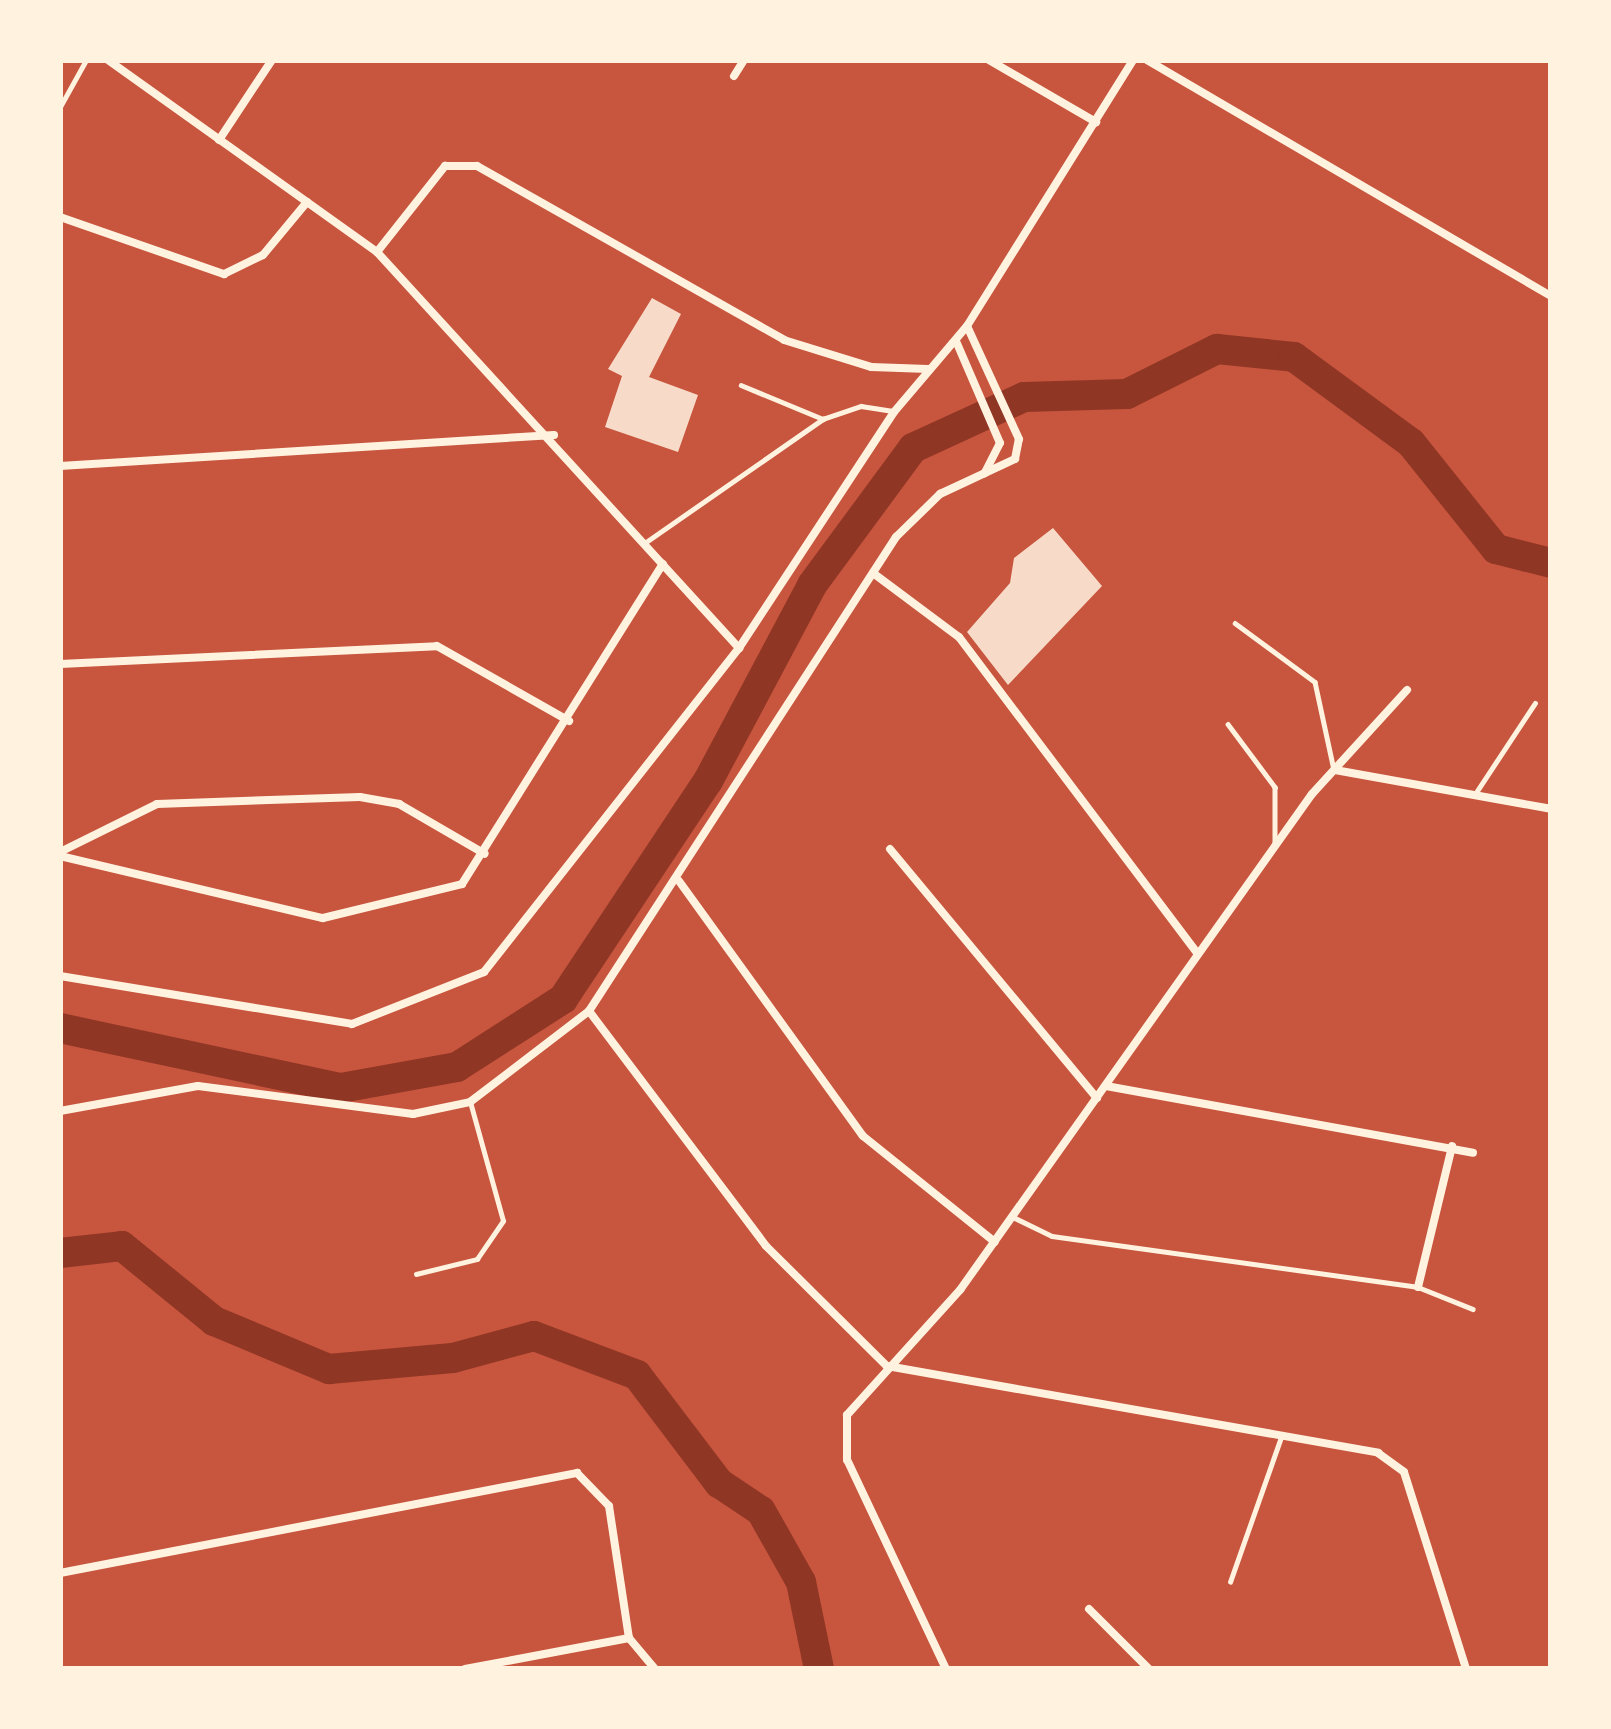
<!DOCTYPE html>
<style>
body{margin:0}
#map{position:relative;width:1611px;height:1729px;overflow:hidden;background:#c8553d;font-family:Roboto,sans-serif}
div>[style]{position:absolute}
[style*='--x']{left:calc(var(--x)*1px);top:calc(var(--y)*1px);width:calc(var(--w)*1px);rotate:calc(var(--a)*1deg)}
.river>*{height:30px;margin:-15px;padding:0 15px;transform-origin:15px;border-radius:15px;background:#8f3625}
.building>*{inset:0;background:#f7dbc8}
.service>*{height:4.5px;margin:-2.25px;padding:0 2.25px;transform-origin:2.25px;border-radius:2.25px;background:#fff3e0}
.minor>*{height:8px;margin:-4px;padding:0 4px;transform-origin:4px;border-radius:4px;background:#fff3e0}
span{translate:-50% -50%;white-space:nowrap;text-align:center;line-height:1.15;-webkit-text-stroke:9px #fff3e0;paint-order:stroke}
.frame{position:absolute;inset:0;border:63px solid #fff3e0;pointer-events:none}
</style>
<div id="map">
<div class="river">
<i style="--x:60;--y:1028;--w:287;--a:12.1"></i>
<i style="--x:341;--y:1088;--w:118;--a:-10.3"></i>
<i style="--x:457;--y:1067;--w:126;--a:-32.7"></i>
<i style="--x:563;--y:999;--w:262;--a:-56.4"></i>
<i style="--x:708;--y:781;--w:222;--a:-62"></i>
<i style="--x:812;--y:585;--w:170;--a:-53.6"></i>
<i style="--x:913;--y:448;--w:122;--a:-24.7"></i>
<i style="--x:1024;--y:397;--w:103;--a:-1.7"></i>
<i style="--x:1127;--y:394;--w:101;--a:-26.6"></i>
<i style="--x:1217;--y:349;--w:77;--a:5.9"></i>
<i style="--x:1294;--y:357;--w:145;--a:36.3"></i>
<i style="--x:1411;--y:443;--w:136;--a:51.3"></i>
<i style="--x:1496;--y:549;--w:57;--a:14.3"></i>
<i style="--x:60;--y:1253;--w:62;--a:-6.4"></i>
<i style="--x:122;--y:1246;--w:119;--a:39.2"></i>
<i style="--x:214;--y:1321;--w:125;--a:22.7"></i>
<i style="--x:329;--y:1369;--w:124;--a:-5.1"></i>
<i style="--x:453;--y:1358;--w:84;--a:-15.2"></i>
<i style="--x:534;--y:1336;--w:110;--a:20.7"></i>
<i style="--x:637;--y:1375;--w:136;--a:52.8"></i>
<i style="--x:719;--y:1483;--w:50;--a:33.7"></i>
<i style="--x:761;--y:1511;--w:81;--a:60.6"></i>
<i style="--x:801;--y:1582;--w:89;--a:78.3"></i>
</div>
<div class="building">
<i style="clip-path:polygon(652px 298px,681px 314px,649px 377px,698px 395px,678px 452px,605px 427px,622px 376px,608px 369px)"></i>
<i style="clip-path:polygon(1053px 528px,1102px 586px,1008px 685px,967px 632px,1010px 583px,1014px 558px)"></i>
</div>
<div class="service">
<i style="--x:60;--y:107;--w:54;--a:-61"></i>
<i style="--x:741;--y:385;--w:89;--a:22.5"></i>
<i style="--x:646;--y:542;--w:216;--a:-34.8"></i>
<i style="--x:823;--y:419;--w:40;--a:-18.9"></i>
<i style="--x:861;--y:406;--w:32;--a:9"></i>
<i style="--x:1235;--y:623;--w:99;--a:36.4"></i>
<i style="--x:1315;--y:682;--w:90;--a:77.8"></i>
<i style="--x:1228;--y:724;--w:79;--a:53.3"></i>
<i style="--x:1275;--y:787;--w:55;--a:90"></i>
<i style="--x:1477;--y:791;--w:105;--a:-56.6"></i>
<i style="--x:1013;--y:1217;--w:43;--a:26"></i>
<i style="--x:1052;--y:1236;--w:370;--a:7.9"></i>
<i style="--x:1418;--y:1287;--w:59;--a:21.8"></i>
<i style="--x:416;--y:1274;--w:63;--a:-13.8"></i>
<i style="--x:477;--y:1259;--w:46;--a:-55.6"></i>
<i style="--x:503;--y:1221;--w:123;--a:-105.5"></i>
<i style="--x:1230;--y:1582;--w:154;--a:-70.6"></i>
</div>
<div class="minor">
<i style="--x:108;--y:60;--w:330;--a:35.5"></i>
<i style="--x:377;--y:252;--w:537;--a:47.57"></i>
<i style="--x:989;--y:60;--w:124;--a:30.1"></i>
<i style="--x:1147;--y:60;--w:468;--a:30.3"></i>
<i style="--x:734;--y:76;--w:19;--a:-58"></i>
<i style="--x:219;--y:140;--w:96;--a:-56.5"></i>
<i style="--x:60;--y:217;--w:174;--a:19.2"></i>
<i style="--x:224;--y:274;--w:43;--a:-26"></i>
<i style="--x:263;--y:255;--w:69;--a:-50.3"></i>
<i style="--x:377;--y:252;--w:110;--a:-51.7"></i>
<i style="--x:445;--y:166;--w:32;--a:0"></i>
<i style="--x:477;--y:166;--w:353;--a:29.5"></i>
<i style="--x:784;--y:340;--w:91;--a:17.2"></i>
<i style="--x:871;--y:367;--w:57;--a:2"></i>
<i style="--x:956;--y:341;--w:111;--a:66.7"></i>
<i style="--x:1000;--y:443;--w:34;--a:117"></i>
<i style="--x:60;--y:466;--w:495;--a:-3.6"></i>
<i style="--x:873;--y:573;--w:107;--a:36.7"></i>
<i style="--x:959;--y:637;--w:396;--a:53"></i>
<i style="--x:60;--y:664;--w:377;--a:-2.7"></i>
<i style="--x:437;--y:646;--w:152;--a:29.6"></i>
<i style="--x:1335;--y:770;--w:219;--a:10.2"></i>
<i style="--x:890;--y:849;--w:324;--a:50.3"></i>
<i style="--x:60;--y:852;--w:108;--a:-26.3"></i>
<i style="--x:157;--y:804;--w:203;--a:-2"></i>
<i style="--x:360;--y:797;--w:40;--a:10"></i>
<i style="--x:399;--y:804;--w:99;--a:30.2"></i>
<i style="--x:60;--y:856;--w:270;--a:13.3"></i>
<i style="--x:323;--y:918;--w:143;--a:-13.7"></i>
<i style="--x:462;--y:884;--w:378;--a:-57.9"></i>
<i style="--x:679;--y:881;--w:314;--a:54.2"></i>
<i style="--x:863;--y:1136;--w:169;--a:38.8"></i>
<i style="--x:60;--y:976;--w:296;--a:9.3"></i>
<i style="--x:352;--y:1024;--w:142;--a:-21.5"></i>
<i style="--x:484;--y:972;--w:412;--a:-51.8"></i>
<i style="--x:739;--y:648;--w:282;--a:-56.7"></i>
<i style="--x:894;--y:412;--w:113;--a:-49.7"></i>
<i style="--x:967;--y:326;--w:314;--a:-58"></i>
<i style="--x:589;--y:1011;--w:294;--a:53"></i>
<i style="--x:766;--y:1246;--w:170;--a:44.8"></i>
<i style="--x:887;--y:1366;--w:499;--a:10"></i>
<i style="--x:1378;--y:1453;--w:32;--a:36"></i>
<i style="--x:1404;--y:1472;--w:207;--a:72.5"></i>
<i style="--x:1106;--y:1086;--w:373;--a:10.3"></i>
<i style="--x:60;--y:1111;--w:140;--a:-10.3"></i>
<i style="--x:198;--y:1086;--w:217;--a:7.4"></i>
<i style="--x:413;--y:1114;--w:58;--a:-11.9"></i>
<i style="--x:470;--y:1102;--w:150;--a:-37.4"></i>
<i style="--x:589;--y:1011;--w:565;--a:-57.07"></i>
<i style="--x:896;--y:537;--w:62;--a:-44.3"></i>
<i style="--x:940;--y:494;--w:83;--a:-25"></i>
<i style="--x:1015;--y:459;--w:20;--a:-79"></i>
<i style="--x:1019;--y:439;--w:124;--a:-114.7"></i>
<i style="--x:1418;--y:1287;--w:145;--a:-76.4"></i>
<i style="--x:60;--y:1573;--w:527;--a:-10.95"></i>
<i style="--x:577;--y:1473;--w:46;--a:45.9"></i>
<i style="--x:609;--y:1506;--w:134;--a:81.4"></i>
<i style="--x:629;--y:1638;--w:40;--a:50"></i>
<i style="--x:1089;--y:1609;--w:85;--a:45"></i>
<i style="--x:465;--y:1669;--w:167;--a:-10.7"></i>
<i style="--x:946;--y:1669;--w:231;--a:-115.3"></i>
<i style="--x:847;--y:1460;--w:45;--a:-90"></i>
<i style="--x:847;--y:1415;--w:169;--a:-47.9"></i>
<i style="--x:960;--y:1290;--w:608;--a:-54.64"></i>
<i style="--x:1312;--y:794;--w:141;--a:-47.6"></i>
</div>
<div class="frame"></div>
</div>
